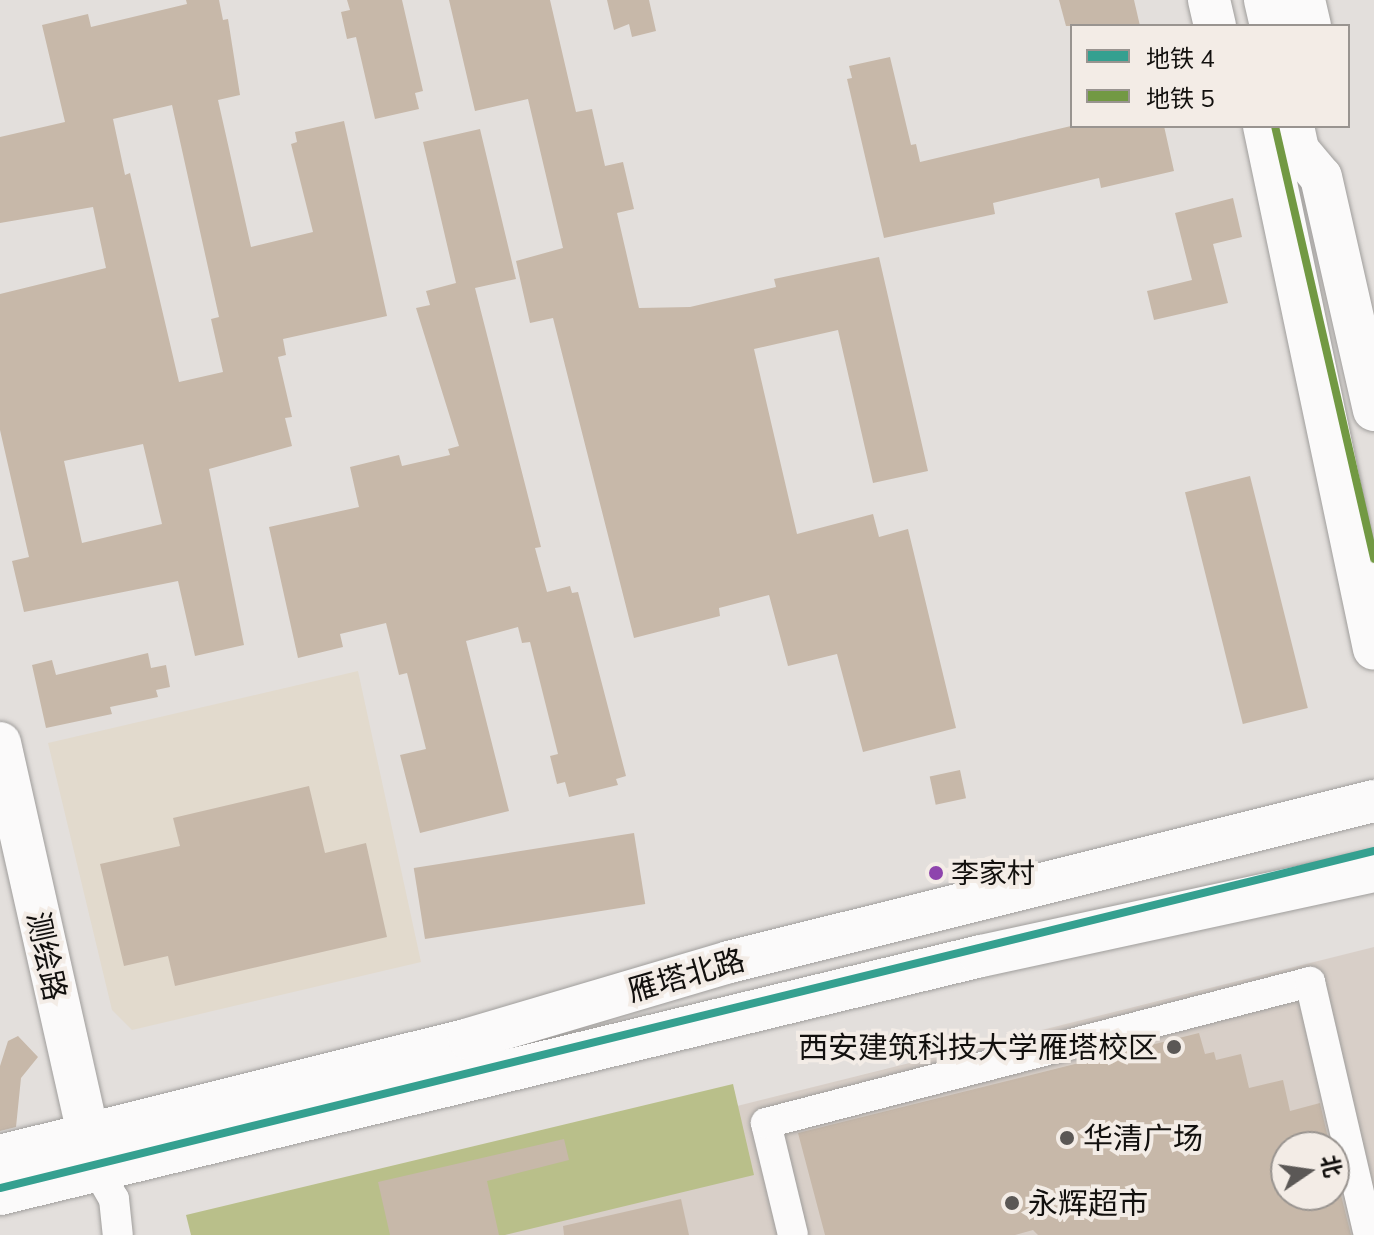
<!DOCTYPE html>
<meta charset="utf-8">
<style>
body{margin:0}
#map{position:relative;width:1374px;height:1235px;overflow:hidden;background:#e3dfdc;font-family:Mulish,"Noto Sans SC",sans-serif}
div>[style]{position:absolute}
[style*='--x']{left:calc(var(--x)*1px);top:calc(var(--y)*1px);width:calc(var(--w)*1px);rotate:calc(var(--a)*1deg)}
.commercial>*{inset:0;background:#e2dacd}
.built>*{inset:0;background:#d8cfc8}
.forest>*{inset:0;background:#b9bf8a}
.building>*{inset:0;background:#c7b8a9;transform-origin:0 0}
.roads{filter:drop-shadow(0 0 2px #a09e9c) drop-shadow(0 0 2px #a09e9c)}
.street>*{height:30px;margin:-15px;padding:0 15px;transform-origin:15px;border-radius:15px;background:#fbfafa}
.secondary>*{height:42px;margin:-21px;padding:0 21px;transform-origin:21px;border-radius:21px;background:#fbfafa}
.metro-1>*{height:8px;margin:-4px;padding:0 4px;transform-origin:4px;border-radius:4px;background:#35a090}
.metro-2>*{height:8px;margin:-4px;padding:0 4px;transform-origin:4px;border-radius:4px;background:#729943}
.dots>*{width:22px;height:22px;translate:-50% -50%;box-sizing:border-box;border:4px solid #f3ece6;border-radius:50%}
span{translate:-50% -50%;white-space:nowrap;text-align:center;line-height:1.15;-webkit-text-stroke:8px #f3ece6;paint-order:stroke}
.bus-label{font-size:28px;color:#12100e}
.left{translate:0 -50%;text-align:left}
.street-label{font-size:30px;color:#12100e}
.poi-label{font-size:30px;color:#12100e}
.right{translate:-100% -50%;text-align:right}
.legend{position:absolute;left:1070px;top:24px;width:280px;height:104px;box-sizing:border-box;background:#f3ece6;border:2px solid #999490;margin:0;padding:10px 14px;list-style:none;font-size:24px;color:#12100e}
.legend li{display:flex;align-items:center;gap:16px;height:40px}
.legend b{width:40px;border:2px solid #999490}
.north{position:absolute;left:1270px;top:1131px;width:80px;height:80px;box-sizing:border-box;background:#f3ece6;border:2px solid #999490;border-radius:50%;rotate:77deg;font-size:22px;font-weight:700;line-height:32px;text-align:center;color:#12100e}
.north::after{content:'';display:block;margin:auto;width:28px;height:36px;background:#5b5856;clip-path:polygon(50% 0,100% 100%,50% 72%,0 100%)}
</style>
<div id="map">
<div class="commercial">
<i style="clip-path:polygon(358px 671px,421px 962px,132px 1030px,112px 1010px,48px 743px)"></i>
</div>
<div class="built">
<i style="clip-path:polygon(evenodd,1374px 947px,1374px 1235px,221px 1235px,1374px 947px,1286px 1147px,1334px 1147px,1334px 1195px,1286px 1195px,1286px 1147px)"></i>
</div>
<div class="forest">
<i style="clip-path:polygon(733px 1084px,754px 1175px,505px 1235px,191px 1235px,186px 1215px)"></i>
</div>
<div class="building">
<i style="clip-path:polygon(evenodd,186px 0,219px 0,223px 20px,228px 19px,240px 95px,218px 100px,251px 247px,313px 232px,291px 144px,297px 142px,295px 132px,344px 121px,387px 316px,283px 339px,286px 355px,278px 357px,292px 417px,285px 418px,292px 446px,209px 469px,244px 645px,195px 656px,178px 581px,24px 612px,12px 561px,29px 557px,0 430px,0 294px,106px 268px,93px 207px,0 223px,0 137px,65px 122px,42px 25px,88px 14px,91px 27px,187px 4px,186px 0,172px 105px,219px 317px,211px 319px,223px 372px,179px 382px,130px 173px,125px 175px,113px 119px,172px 105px,186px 0,143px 444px,162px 524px,82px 543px,64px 461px,143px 444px)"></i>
<i style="clip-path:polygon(347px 0,402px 0,423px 91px,415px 93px,419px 109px,375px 119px,356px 37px,347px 39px,341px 12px,350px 10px)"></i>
<i style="clip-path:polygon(449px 0,550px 0,576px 112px,592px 109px,605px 166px,623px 162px,634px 209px,617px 213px,639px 308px,690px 307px,776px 287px,774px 279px,879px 257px,928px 471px,873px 483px,838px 330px,754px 349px,797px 534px,873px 514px,879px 537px,908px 529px,956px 728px,863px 752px,837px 654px,788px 666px,769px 595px,719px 608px,720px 616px,634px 638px,553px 318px,530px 323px,516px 261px,563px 248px,528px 99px,475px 111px)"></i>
<i style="clip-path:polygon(607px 0,649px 0,656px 31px,632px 37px,629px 24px,614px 30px)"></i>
<i style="clip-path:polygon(1059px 0,1134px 0,1140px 26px,1066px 26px)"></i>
<i style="clip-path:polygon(890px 57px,911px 145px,916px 144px,920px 162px,1071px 126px,1164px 126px,1174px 171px,1101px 188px,1099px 178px,993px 203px,995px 214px,884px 238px,847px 79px,852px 78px,849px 66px)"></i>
<i style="clip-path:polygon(480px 129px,516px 279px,475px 288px,541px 547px,535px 548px,547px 592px,570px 586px,572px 593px,578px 592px,626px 776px,616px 779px,618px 785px,569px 797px,565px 782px,557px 784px,550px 756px,558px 754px,530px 642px,522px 643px,518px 627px,466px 641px,509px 811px,420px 833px,400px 755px,426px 749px,407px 673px,399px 675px,386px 623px,340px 634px,343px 647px,298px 658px,269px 527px,359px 507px,350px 467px,399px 455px,402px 466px,450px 455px,448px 449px,459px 446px,416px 308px,430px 305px,426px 291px,456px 283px,423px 142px)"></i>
<i style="clip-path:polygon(1233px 198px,1242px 237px,1213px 244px,1228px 303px,1154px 320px,1147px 291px,1192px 280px,1175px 213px)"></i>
<i style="left:1250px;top:476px;width:239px;height:67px;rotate:76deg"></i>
<i style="clip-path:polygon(148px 653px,151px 668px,166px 665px,170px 687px,156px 690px,158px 697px,110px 707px,112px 714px,46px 728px,32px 665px,52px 660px,56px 675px)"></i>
<i style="left:960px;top:770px;width:29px;height:31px;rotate:78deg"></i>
<i style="clip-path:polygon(309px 786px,325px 853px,366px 843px,387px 937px,175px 986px,168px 956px,124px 966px,100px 864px,180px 846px,173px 818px)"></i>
<i style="left:634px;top:833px;width:72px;height:223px;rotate:81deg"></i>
<i style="clip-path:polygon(1199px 1033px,1205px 1054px,1214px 1052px,1216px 1060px,1241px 1054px,1249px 1088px,1283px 1080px,1290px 1111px,1320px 1103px,1330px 1147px,1286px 1147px,1286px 1195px,1341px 1195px,1351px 1235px,1038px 1235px,1033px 1230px,1015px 1235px,825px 1235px,798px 1133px)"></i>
<i style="clip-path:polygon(18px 1036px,38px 1057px,21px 1078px,16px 1127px,0 1131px,0 1066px,8px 1041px)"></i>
<i style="clip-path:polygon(564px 1139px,569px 1160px,487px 1181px,499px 1235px,390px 1235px,378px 1182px)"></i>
<i style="clip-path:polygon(681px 1199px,689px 1235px,564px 1235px,563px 1226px)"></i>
</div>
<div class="roads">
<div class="street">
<i style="--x:96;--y:1168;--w:36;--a:60"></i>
<i style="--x:114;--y:1199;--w:36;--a:84"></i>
<i style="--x:793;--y:1235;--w:115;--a:-103.6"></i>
<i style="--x:766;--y:1123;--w:562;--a:-14.53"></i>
<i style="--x:1310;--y:982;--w:260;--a:76.9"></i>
</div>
<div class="secondary">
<i style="--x:1209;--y:0;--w:27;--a:77"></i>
<i style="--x:1265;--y:0;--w:27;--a:77"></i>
<i style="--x:1304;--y:0;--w:27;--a:77"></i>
<i style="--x:1264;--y:126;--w:534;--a:78.12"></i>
<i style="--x:1293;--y:126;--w:25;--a:78"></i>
<i style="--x:1298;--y:150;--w:35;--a:50"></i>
<i style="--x:1321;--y:177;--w:239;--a:77.2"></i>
<i style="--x:0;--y:743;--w:426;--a:77.3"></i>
<i style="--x:0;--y:1156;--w:483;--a:-14"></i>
<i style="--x:469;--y:1039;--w:271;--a:-16.5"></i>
<i style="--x:729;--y:962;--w:665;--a:-14.02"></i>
<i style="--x:0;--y:1194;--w:1009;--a:-13.64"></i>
<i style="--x:981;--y:956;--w:402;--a:-12.2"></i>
</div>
</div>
<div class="metro-1">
<i style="--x:0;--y:1188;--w:1415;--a:-13.78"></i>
</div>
<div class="metro-2">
<i style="--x:1275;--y:126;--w:444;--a:77.1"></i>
</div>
<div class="dots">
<i style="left:936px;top:873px;background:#8e44ad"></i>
<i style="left:1174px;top:1047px;background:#5b5856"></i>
<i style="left:1067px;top:1138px;background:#5b5856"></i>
<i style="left:1012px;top:1203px;background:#5b5856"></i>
</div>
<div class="bus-label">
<span class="left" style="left:951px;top:873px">李家村</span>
</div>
<div class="street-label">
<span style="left:47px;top:956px;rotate:78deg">测绘路</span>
<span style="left:686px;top:975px;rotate:-16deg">雁塔北路</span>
</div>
<div class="poi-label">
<span class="right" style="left:1158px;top:1047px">西安建筑科技大学雁塔校区</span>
<span class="left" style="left:1083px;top:1138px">华清广场</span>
<span class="left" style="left:1028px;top:1203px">永辉超市</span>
</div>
<ul class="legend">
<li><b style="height:10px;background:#35a090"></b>地铁 4</li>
<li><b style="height:10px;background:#729943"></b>地铁 5</li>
</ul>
<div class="north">北</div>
</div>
